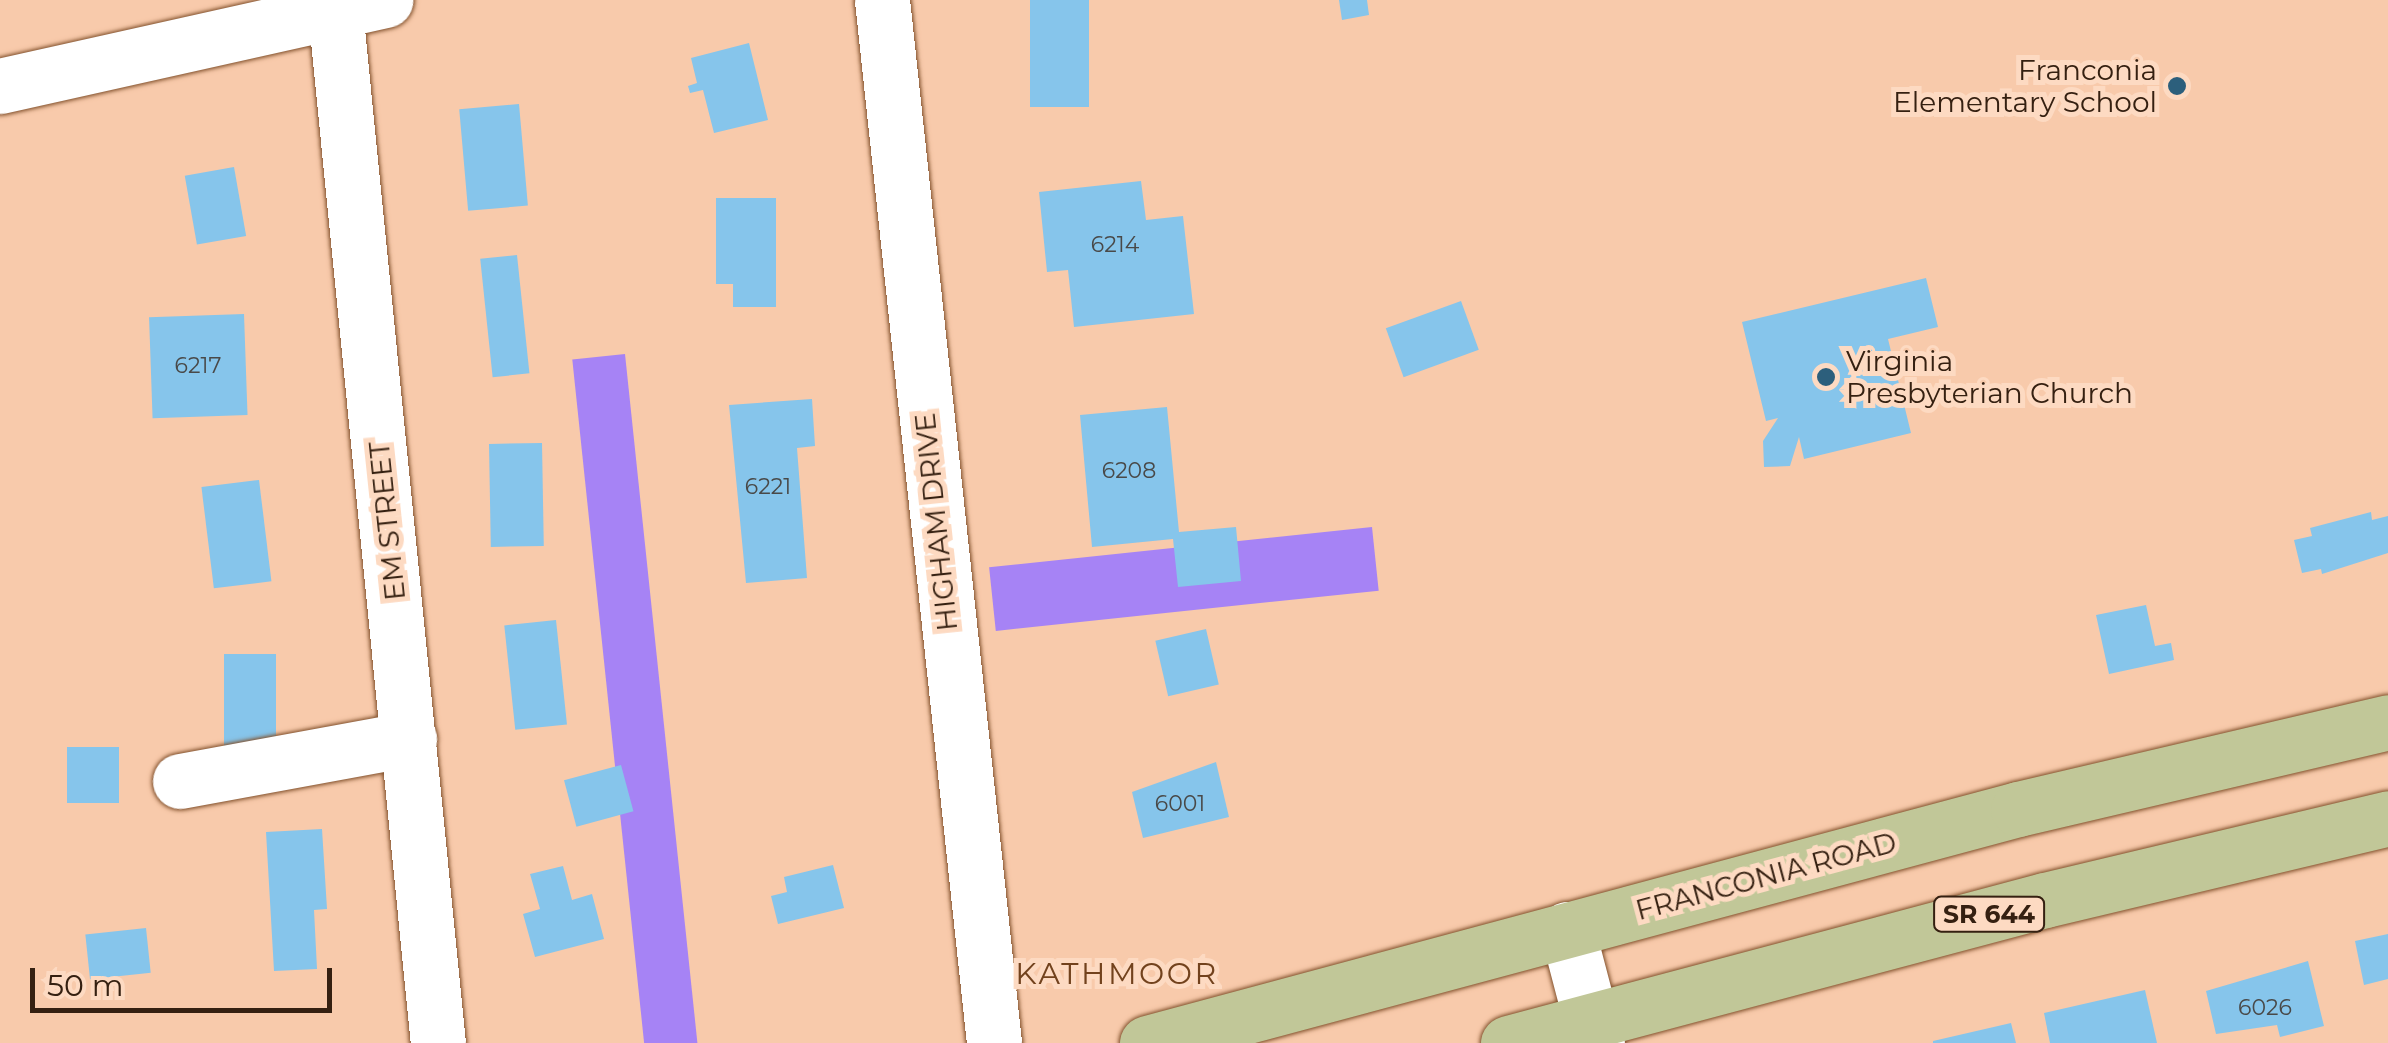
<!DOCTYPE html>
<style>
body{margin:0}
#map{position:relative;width:2388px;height:1043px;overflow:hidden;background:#f8caab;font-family:Montserrat,sans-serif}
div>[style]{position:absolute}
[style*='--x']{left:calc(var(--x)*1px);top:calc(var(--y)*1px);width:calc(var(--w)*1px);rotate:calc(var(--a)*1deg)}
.forest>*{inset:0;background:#a683f5;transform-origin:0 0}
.building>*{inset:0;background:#86c5eb;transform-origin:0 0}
.roads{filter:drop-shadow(0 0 2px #82512c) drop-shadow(0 0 2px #82512c)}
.minor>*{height:55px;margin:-27.5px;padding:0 27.5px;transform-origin:27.5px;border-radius:27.5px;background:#fff}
.major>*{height:55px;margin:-27.5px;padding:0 27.5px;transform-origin:27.5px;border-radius:27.5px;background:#c1c798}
.dots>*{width:28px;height:28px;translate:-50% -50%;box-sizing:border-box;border:5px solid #fddac2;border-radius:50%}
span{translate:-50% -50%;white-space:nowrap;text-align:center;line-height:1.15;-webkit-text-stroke:10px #fddac2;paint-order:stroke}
.number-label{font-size:22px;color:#494948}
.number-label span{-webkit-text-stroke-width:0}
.shield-label span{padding:2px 8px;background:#fddac2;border:2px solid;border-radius:8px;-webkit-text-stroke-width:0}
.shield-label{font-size:25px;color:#352011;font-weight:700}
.poi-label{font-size:28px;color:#352011}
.right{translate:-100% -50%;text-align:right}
.left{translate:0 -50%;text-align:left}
.street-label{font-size:28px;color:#352011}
.neighbourhood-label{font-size:30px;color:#72421d;letter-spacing:2.5px}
.scale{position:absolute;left:30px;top:968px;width:302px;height:45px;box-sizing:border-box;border:5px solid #352011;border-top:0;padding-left:12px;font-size:30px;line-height:35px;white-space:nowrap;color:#352011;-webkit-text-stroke:8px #fddac2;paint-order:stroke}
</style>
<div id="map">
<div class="forest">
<i style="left:625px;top:354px;width:693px;height:53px;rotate:84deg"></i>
<i style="left:1372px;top:527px;width:64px;height:385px;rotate:84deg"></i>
</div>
<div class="building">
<i style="left:1030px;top:0;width:59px;height:107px"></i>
<i style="clip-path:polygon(1339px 0,1367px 0,1369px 15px,1342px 20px)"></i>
<i style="clip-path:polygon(749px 43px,768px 120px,714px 133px,703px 90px,690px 93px,688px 86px,697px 83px,691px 58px)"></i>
<i style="left:519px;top:104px;width:102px;height:60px;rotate:85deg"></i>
<i style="left:234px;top:167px;width:70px;height:50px;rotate:80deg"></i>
<i style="clip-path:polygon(1141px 181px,1146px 220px,1183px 216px,1194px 314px,1074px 327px,1068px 270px,1047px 272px,1039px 192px)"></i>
<i style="clip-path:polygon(716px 198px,776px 198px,776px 307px,733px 307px,733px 284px,716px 284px)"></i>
<i style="left:517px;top:255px;width:119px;height:37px;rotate:84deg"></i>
<i style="clip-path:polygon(1926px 278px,1938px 327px,1888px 339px,1911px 433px,1804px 459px,1799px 437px,1790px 466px,1764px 467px,1763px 441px,1778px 418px,1766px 421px,1742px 322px)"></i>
<i style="left:1461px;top:301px;width:52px;height:80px;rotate:70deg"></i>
<i style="left:244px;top:314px;width:101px;height:95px;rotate:88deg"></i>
<i style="clip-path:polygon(812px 399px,815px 446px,797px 448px,807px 578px,746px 583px,729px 405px)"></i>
<i style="clip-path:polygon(1167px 407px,1179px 532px,1236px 527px,1241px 581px,1178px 587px,1173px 539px,1092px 547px,1080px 415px)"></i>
<i style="left:542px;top:443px;width:103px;height:53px;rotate:89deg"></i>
<i style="left:259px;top:480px;width:102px;height:58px;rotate:83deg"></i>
<i style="clip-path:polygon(2371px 512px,2372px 520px,2388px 516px,2388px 553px,2322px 574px,2321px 569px,2302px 573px,2294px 540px,2312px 536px,2310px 528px)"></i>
<i style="clip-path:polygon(2146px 605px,2155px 646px,2171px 643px,2174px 660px,2109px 674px,2096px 615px)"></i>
<i style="left:556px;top:620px;width:105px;height:52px;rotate:84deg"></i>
<i style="left:1206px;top:629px;width:57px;height:52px;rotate:77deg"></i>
<i style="left:224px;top:654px;width:52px;height:102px"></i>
<i style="left:67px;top:747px;width:52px;height:56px"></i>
<i style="clip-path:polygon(1216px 762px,1229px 817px,1143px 838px,1132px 792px)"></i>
<i style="left:621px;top:765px;width:48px;height:59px;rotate:75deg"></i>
<i style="clip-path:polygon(322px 829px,327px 909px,314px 910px,317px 969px,274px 971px,266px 832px)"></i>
<i style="clip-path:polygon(833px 865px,844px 908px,778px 924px,771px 896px,787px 892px,784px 877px)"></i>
<i style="clip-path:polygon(563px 866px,572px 900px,592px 894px,604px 939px,535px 957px,523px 914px,540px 909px,530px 874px)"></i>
<i style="left:146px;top:928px;width:45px;height:61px;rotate:84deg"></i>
<i style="clip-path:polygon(2388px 934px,2388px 979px,2364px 985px,2355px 941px)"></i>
<i style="clip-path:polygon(2308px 961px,2324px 1026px,2280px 1037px,2277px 1025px,2216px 1034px,2206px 991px)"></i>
<i style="clip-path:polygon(2145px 990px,2157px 1043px,2050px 1043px,2044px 1013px)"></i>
<i style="clip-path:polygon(2011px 1023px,2016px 1043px,1933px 1043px,1933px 1041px)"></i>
</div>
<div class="roads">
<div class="minor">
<i style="--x:334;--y:0;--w:1048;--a:84.31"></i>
<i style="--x:882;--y:0;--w:1049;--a:83.87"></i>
<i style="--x:0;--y:86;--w:395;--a:-12.6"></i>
<i style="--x:180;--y:781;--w:233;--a:-10.4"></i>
<i style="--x:1567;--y:929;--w:118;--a:75.3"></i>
</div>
<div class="major">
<i style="--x:1147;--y:1043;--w:902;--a:-15.04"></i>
<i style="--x:2018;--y:809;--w:380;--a:-13.2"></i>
<i style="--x:1508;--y:1043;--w:556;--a:-14.91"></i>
<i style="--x:2045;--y:900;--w:353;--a:-13.4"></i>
</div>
</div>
<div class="dots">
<i style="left:2177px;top:86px;background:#2c5f7c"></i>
<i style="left:1826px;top:377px;background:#2c5f7c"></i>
</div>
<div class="number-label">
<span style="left:1115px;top:245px">6214</span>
<span style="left:198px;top:366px">6217</span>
<span style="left:1129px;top:471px">6208</span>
<span style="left:768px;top:487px">6221</span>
<span style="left:1180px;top:804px">6001</span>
<span style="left:2265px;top:1008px">6026</span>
</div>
<div class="shield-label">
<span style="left:1989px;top:914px">SR 644</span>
</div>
<div class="poi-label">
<span class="right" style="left:2157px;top:86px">Franconia<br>Elementary School</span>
<span class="left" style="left:1846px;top:377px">Virginia<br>Presbyterian Church</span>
</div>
<div class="street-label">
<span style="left:387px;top:521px;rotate:-96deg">EM STREET</span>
<span style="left:936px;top:522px;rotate:-96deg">HIGHAM DRIVE</span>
<span style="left:1766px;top:876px;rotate:-15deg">FRANCONIA ROAD</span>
</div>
<div class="neighbourhood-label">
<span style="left:1117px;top:974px">KATHMOOR</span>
</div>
<div class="scale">50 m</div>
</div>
